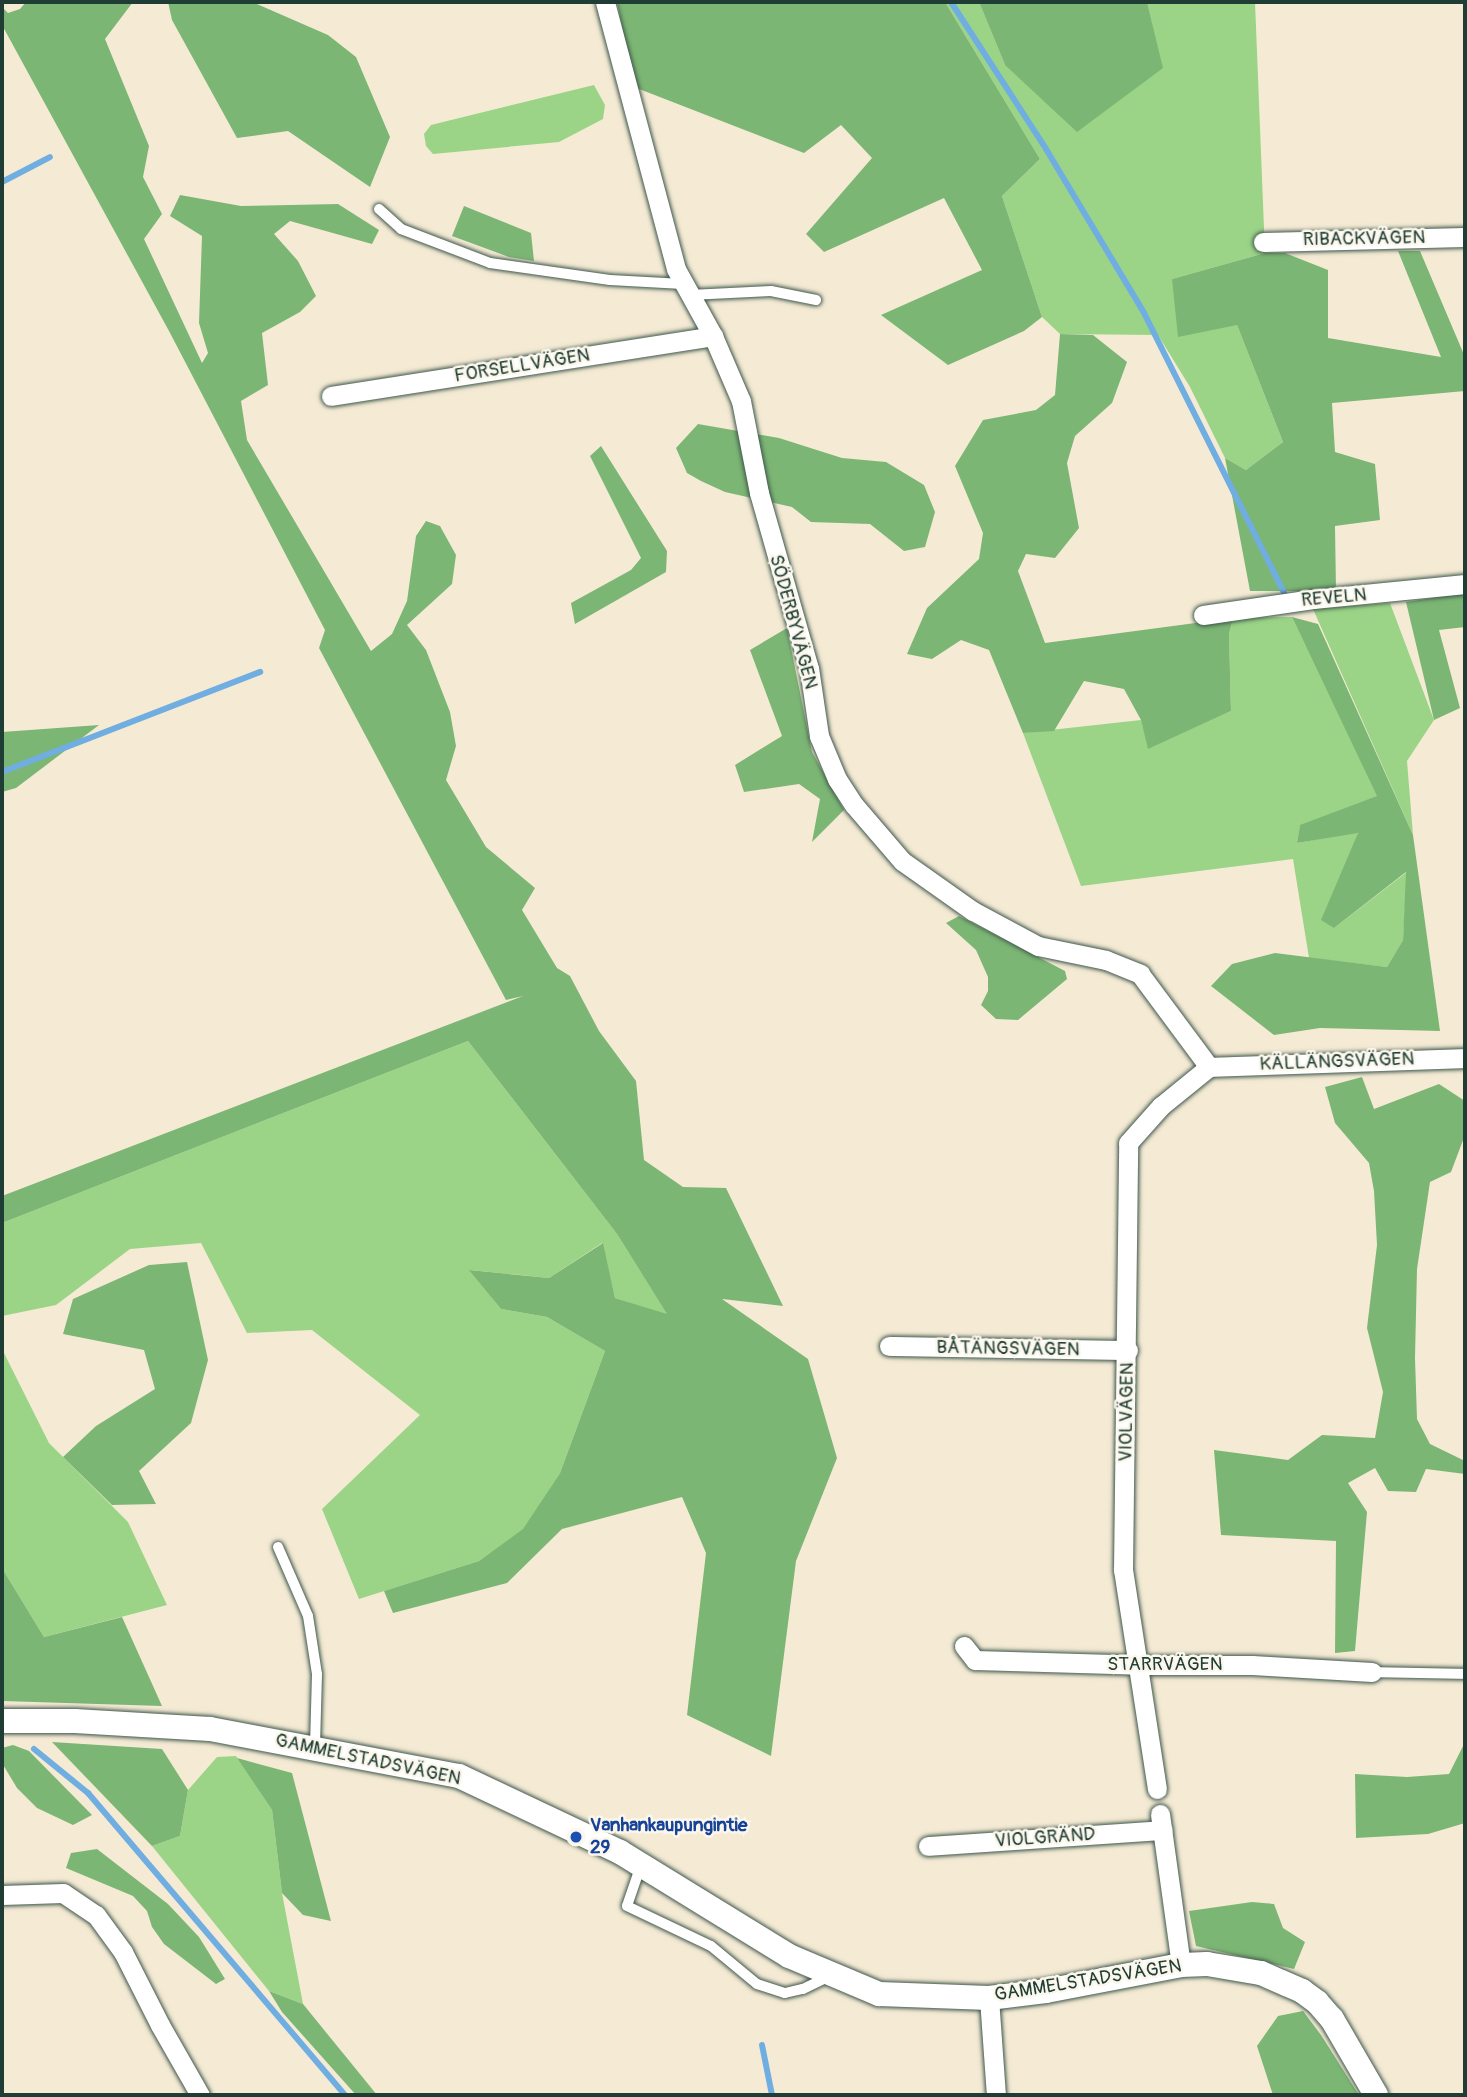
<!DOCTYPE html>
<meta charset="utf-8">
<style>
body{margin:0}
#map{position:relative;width:1467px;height:2097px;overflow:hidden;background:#f5ebd5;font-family:Pangolin,sans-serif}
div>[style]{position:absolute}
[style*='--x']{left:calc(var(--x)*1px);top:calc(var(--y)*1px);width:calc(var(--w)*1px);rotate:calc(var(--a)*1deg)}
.green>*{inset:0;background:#9bd487}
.forest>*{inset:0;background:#7cb674}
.stream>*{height:6px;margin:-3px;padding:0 3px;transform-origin:3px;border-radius:3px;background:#70aee2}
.roads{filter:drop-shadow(0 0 2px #3f574c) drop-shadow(0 0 2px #3f574c)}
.service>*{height:10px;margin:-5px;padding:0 5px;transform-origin:5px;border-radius:5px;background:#fff}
.minor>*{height:19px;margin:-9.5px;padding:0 9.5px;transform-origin:9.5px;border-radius:9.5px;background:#fff}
.tertiary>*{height:24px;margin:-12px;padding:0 12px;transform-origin:12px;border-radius:12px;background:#fff}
.dots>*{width:19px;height:19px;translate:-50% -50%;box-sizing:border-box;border:4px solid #fbf7ec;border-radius:50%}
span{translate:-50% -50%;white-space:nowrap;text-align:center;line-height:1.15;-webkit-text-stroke:5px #fbf7ec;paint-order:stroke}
.street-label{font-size:19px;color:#1f3d34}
.transit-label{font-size:19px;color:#164399;font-weight:700}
.left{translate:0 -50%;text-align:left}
.frame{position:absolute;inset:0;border:4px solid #1f3d34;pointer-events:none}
</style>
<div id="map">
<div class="green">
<i style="clip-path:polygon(945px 2px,979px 2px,1005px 65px,1162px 68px,1147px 2px,1255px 2px,1265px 253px,1172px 279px,1237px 325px,1283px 442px,1246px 470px,1225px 458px,1190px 387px,1158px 335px,1060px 334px,1042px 317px,1002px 196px,1040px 159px)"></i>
<i style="clip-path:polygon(594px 85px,605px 105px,603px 119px,559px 142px,433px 154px,426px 146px,424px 134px,431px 125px)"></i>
<i style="clip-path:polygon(1390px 603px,1434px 720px,1407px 761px,1413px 835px,1313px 609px)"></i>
<i style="clip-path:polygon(1292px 617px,1378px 796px,1300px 826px,1297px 843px,1358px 832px,1334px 928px,1407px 872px,1403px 940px,1387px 967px,1309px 958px,1293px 859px,1081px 886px,1023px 733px,1141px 720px,1149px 748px,1231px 711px,1229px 634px,1233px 618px)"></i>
<i style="clip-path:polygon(468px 1041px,617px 1234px,668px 1315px,615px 1298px,602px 1243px,549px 1278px,470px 1270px,501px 1309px,547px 1317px,605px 1351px,560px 1473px,523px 1530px,479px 1561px,359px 1599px,322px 1509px,420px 1415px,312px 1330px,247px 1333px,201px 1243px,130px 1249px,56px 1305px,2px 1316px,2px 1223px)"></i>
<i style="clip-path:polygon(2px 1349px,49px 1443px,128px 1522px,167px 1605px,44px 1637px,2px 1568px)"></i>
<i style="clip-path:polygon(236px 1756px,272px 1810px,282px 1893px,303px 2004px,269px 1991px,152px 1846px,180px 1836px,188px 1790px,217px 1757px)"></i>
</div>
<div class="forest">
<i style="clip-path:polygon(26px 2px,133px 2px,105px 39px,149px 146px,143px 177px,162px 214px,144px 239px,202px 363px,208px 353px,199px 323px,202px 236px,170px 216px,180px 195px,241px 206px,338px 204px,379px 230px,372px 244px,290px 221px,274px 234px,298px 261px,316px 296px,300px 312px,262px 333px,268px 385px,241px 401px,247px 440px,371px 651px,392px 634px,407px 601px,416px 536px,426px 521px,440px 526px,456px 555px,452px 584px,407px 625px,426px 650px,450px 712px,456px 746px,446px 780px,486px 847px,535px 888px,522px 910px,557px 968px,570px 976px,599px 1031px,636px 1081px,644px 1160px,683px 1187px,726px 1188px,783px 1306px,722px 1299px,808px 1359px,837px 1458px,796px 1561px,771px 1756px,687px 1715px,706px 1553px,682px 1497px,562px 1529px,507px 1583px,393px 1613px,384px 1591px,479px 1561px,523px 1529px,560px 1473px,605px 1351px,547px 1317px,501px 1309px,469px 1270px,549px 1278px,603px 1243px,615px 1298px,667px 1314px,617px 1234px,468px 1041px,2px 1223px,2px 1196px,523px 996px,506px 1000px,319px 648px,325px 630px,169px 331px,2px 25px,2px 7px,8px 13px,20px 9px)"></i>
<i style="clip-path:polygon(168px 2px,252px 2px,328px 35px,356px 57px,390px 137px,370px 187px,288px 131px,237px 138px,172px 20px)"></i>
<i style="clip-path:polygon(617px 2px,945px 2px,1040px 159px,1002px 196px,1042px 317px,1024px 331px,948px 365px,881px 315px,982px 270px,944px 198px,824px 252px,806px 234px,872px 158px,841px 125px,804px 153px,634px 87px)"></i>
<i style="clip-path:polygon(979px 2px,1147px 2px,1163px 68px,1077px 132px,1005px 65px)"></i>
<i style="clip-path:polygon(464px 206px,531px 233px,534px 261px,509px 257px,452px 236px)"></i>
<i style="clip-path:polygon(1398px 251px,1420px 251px,1465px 357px,1465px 391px,1332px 403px,1335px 452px,1375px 464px,1380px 520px,1335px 526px,1336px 591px,1250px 591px,1225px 458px,1246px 470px,1283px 442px,1237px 325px,1178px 337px,1172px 279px,1265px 253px,1285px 253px,1328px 270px,1328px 338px,1441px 357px)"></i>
<i style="clip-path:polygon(1060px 334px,1093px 335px,1127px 362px,1112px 403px,1075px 436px,1067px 463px,1079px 528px,1055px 558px,1026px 554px,1018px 571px,1045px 643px,1233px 618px,1229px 634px,1231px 711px,1148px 749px,1141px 720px,1124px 689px,1084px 681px,1054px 731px,1023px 733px,989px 650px,961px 640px,932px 659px,907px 654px,927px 608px,979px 559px,983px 533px,955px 466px,983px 420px,1036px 410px,1055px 395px)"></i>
<i style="clip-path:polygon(698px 424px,779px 438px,842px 458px,886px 462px,924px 485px,935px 512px,925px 547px,904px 551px,870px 524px,811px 522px,792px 507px,725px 492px,701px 481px,687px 473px,676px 448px)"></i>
<i style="clip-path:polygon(601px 446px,667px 551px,666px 572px,575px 624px,571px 603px,631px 570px,641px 558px,590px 456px)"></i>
<i style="clip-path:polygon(1465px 593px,1465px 627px,1439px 630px,1460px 708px,1434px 720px,1406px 602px)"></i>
<i style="clip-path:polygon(1292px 617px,1318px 624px,1413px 835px,1440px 1031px,1320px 1028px,1274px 1035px,1211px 986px,1232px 964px,1275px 953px,1387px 967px,1403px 940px,1406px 872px,1334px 928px,1321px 920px,1358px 833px,1297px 843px,1300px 825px,1377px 796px)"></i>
<i style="clip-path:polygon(787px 628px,812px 752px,844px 810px,812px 842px,820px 799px,799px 784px,744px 792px,735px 765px,782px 736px,750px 650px)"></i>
<i style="clip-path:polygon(99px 725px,16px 788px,2px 792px,2px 732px)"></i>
<i style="clip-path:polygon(959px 916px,1065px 971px,1067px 979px,1018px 1020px,996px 1019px,981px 1005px,988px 991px,988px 977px,976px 950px,946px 923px)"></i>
<i style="clip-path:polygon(1362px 1077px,1374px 1109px,1439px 1084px,1465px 1101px,1465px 1135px,1451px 1172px,1430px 1182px,1417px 1269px,1415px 1358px,1417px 1419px,1430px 1444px,1465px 1461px,1465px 1474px,1426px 1469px,1416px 1492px,1388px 1491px,1375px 1468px,1348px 1483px,1367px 1512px,1355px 1651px,1335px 1653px,1336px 1541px,1221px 1535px,1214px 1450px,1288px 1460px,1322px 1435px,1375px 1438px,1383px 1392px,1367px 1328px,1377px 1245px,1374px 1191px,1369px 1163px,1335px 1123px,1325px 1087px)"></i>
<i style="clip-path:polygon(187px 1262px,208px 1360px,191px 1423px,139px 1471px,156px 1504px,112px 1505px,63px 1457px,96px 1426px,155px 1389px,144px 1350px,63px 1334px,73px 1299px,149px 1265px)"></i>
<i style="clip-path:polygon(2px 1568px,44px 1637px,122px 1617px,162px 1706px,2px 1701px)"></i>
<i style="clip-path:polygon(52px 1742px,162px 1749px,188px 1790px,180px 1836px,152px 1846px)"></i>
<i style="clip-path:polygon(1465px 1742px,1465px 1823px,1428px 1834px,1356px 1838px,1355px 1774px,1407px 1777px,1449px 1774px)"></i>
<i style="clip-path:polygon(13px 1745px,29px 1751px,92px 1815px,73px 1825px,37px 1808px,17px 1788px,2px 1763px,2px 1748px)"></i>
<i style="clip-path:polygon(237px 1758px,292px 1773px,331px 1921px,303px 1915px,282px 1893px,272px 1810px)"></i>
<i style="clip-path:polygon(97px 1849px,168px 1904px,199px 1937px,225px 1979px,216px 1984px,164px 1944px,152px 1927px,147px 1911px,133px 1896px,66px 1868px,71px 1853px)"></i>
<i style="clip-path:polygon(1252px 1902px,1274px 1904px,1283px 1928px,1305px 1942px,1294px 1969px,1196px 1946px,1189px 1911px)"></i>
<i style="clip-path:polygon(269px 1991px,303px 2004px,377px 2095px,356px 2095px,282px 2012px)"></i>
<i style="clip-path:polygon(1303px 2011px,1321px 2035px,1359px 2095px,1273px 2095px,1257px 2046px,1278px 2016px)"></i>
</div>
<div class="stream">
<i style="--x:951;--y:2;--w:175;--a:57.1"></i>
<i style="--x:1046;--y:149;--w:191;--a:59.1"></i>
<i style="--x:1144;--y:313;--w:313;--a:63.4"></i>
<i style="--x:2;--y:182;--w:54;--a:-27.5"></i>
<i style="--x:2;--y:772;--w:277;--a:-21.2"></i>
<i style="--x:34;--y:1749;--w:70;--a:39.2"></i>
<i style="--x:88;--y:1793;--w:397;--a:49.6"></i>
<i style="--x:762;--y:2045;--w:51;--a:78.7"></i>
</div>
<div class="roads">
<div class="service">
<i style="--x:379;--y:209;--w:30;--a:42"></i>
<i style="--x:401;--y:229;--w:95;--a:20.9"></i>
<i style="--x:490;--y:263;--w:121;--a:8.1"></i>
<i style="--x:610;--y:280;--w:73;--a:3.1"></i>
<i style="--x:690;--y:295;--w:81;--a:-2.8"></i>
<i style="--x:771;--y:291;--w:46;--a:11.3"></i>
<i style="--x:278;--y:1547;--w:75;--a:66.5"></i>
<i style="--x:308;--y:1616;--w:59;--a:81.2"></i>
<i style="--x:317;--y:1674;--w:73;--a:91.6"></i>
<i style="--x:1372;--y:1672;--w:93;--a:1.2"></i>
<i style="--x:641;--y:1865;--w:43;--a:108.9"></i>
<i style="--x:627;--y:1906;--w:93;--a:25.5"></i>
<i style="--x:711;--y:1946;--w:60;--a:39.6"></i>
<i style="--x:757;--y:1984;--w:29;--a:18"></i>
<i style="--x:785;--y:1993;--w:18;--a:-13"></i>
<i style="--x:803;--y:1989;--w:28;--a:-26"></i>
</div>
<div class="minor">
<i style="--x:605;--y:2;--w:276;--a:75.1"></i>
<i style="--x:676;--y:269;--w:77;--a:61.1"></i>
<i style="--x:713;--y:336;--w:71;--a:66.7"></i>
<i style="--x:741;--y:401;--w:94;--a:78.9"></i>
<i style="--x:759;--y:493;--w:182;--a:74.1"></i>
<i style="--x:809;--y:668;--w:69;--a:81.6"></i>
<i style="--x:819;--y:736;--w:47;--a:67.3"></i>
<i style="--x:837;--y:779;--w:31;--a:57"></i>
<i style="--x:854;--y:805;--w:74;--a:49.4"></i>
<i style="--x:902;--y:861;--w:87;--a:35.2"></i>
<i style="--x:973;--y:911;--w:74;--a:28.3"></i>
<i style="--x:1038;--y:946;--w:69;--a:11.6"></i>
<i style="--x:1106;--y:960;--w:37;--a:22"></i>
<i style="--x:1140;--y:974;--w:116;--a:53.4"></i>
<i style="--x:1263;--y:242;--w:202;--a:-1.4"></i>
<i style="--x:331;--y:396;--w:387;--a:-8.9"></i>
<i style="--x:1203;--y:615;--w:111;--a:-8.3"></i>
<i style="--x:1313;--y:599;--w:153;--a:-5.6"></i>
<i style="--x:1209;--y:1067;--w:256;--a:-2"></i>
<i style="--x:889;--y:1346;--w:239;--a:1"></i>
<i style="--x:964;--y:1646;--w:18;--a:52"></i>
<i style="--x:975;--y:1660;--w:164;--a:1.7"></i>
<i style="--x:1139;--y:1665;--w:113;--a:0"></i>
<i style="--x:1252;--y:1665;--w:120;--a:3.3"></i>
<i style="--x:1157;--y:1789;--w:222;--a:-98.8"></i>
<i style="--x:1123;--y:1570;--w:427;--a:-89.3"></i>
<i style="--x:1128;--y:1143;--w:50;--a:-48.3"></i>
<i style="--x:1161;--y:1106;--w:62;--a:-39.1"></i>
<i style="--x:1160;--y:1814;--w:152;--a:82.1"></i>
<i style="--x:928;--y:1846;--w:235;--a:-3.9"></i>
<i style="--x:2;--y:1895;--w:61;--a:-1.9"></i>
<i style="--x:63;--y:1893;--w:40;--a:34"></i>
<i style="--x:96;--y:1915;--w:46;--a:53.9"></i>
<i style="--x:123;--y:1952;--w:82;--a:63.1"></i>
<i style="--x:160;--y:2025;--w:81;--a:60.3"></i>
<i style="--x:989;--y:1998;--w:97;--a:85.9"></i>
</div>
<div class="tertiary">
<i style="--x:2;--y:1721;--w:73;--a:0"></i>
<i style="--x:75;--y:1721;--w:135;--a:3.4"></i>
<i style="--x:210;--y:1729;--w:253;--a:10.7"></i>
<i style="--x:459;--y:1776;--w:178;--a:25.3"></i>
<i style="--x:620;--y:1852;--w:198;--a:31.6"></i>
<i style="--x:789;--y:1956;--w:98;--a:22.9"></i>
<i style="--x:879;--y:1994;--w:110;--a:2.1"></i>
<i style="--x:989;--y:1998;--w:57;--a:-7"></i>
<i style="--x:1046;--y:1991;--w:137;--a:-10.9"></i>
<i style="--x:1181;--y:1965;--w:26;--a:-2"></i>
<i style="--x:1207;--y:1964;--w:55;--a:9.5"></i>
<i style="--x:1261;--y:1973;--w:45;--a:23.7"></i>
<i style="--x:1302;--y:1991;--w:19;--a:36"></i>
<i style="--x:1317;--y:2002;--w:23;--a:49"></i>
<i style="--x:1332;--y:2019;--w:88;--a:59.9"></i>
</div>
</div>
<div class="dots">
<i style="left:576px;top:1837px;background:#1a4fb4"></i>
</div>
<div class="street-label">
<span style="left:1364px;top:239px;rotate:-1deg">RIBACKVÄGEN</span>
<span style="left:522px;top:366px;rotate:-9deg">FORSELLVÄGEN</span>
<span style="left:1334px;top:598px;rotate:-5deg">REVELN</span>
<span style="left:793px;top:622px;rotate:75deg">SÖDERBYVÄGEN</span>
<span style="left:1337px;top:1062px;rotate:-2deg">KÄLLÄNGSVÄGEN</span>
<span style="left:1008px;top:1349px;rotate:1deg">BÅTÄNGSVÄGEN</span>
<span style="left:1127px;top:1412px;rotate:-89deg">VIOLVÄGEN</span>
<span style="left:1165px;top:1665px">STARRVÄGEN</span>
<span style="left:368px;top:1760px;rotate:12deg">GAMMELSTADSVÄGEN</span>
<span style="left:1045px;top:1838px;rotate:-4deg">VIOLGRÄND</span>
<span style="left:1088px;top:1981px;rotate:-9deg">GAMMELSTADSVÄGEN</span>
</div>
<div class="transit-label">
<span class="left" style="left:590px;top:1837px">Vanhankaupungintie<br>29</span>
</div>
<div class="frame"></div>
</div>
